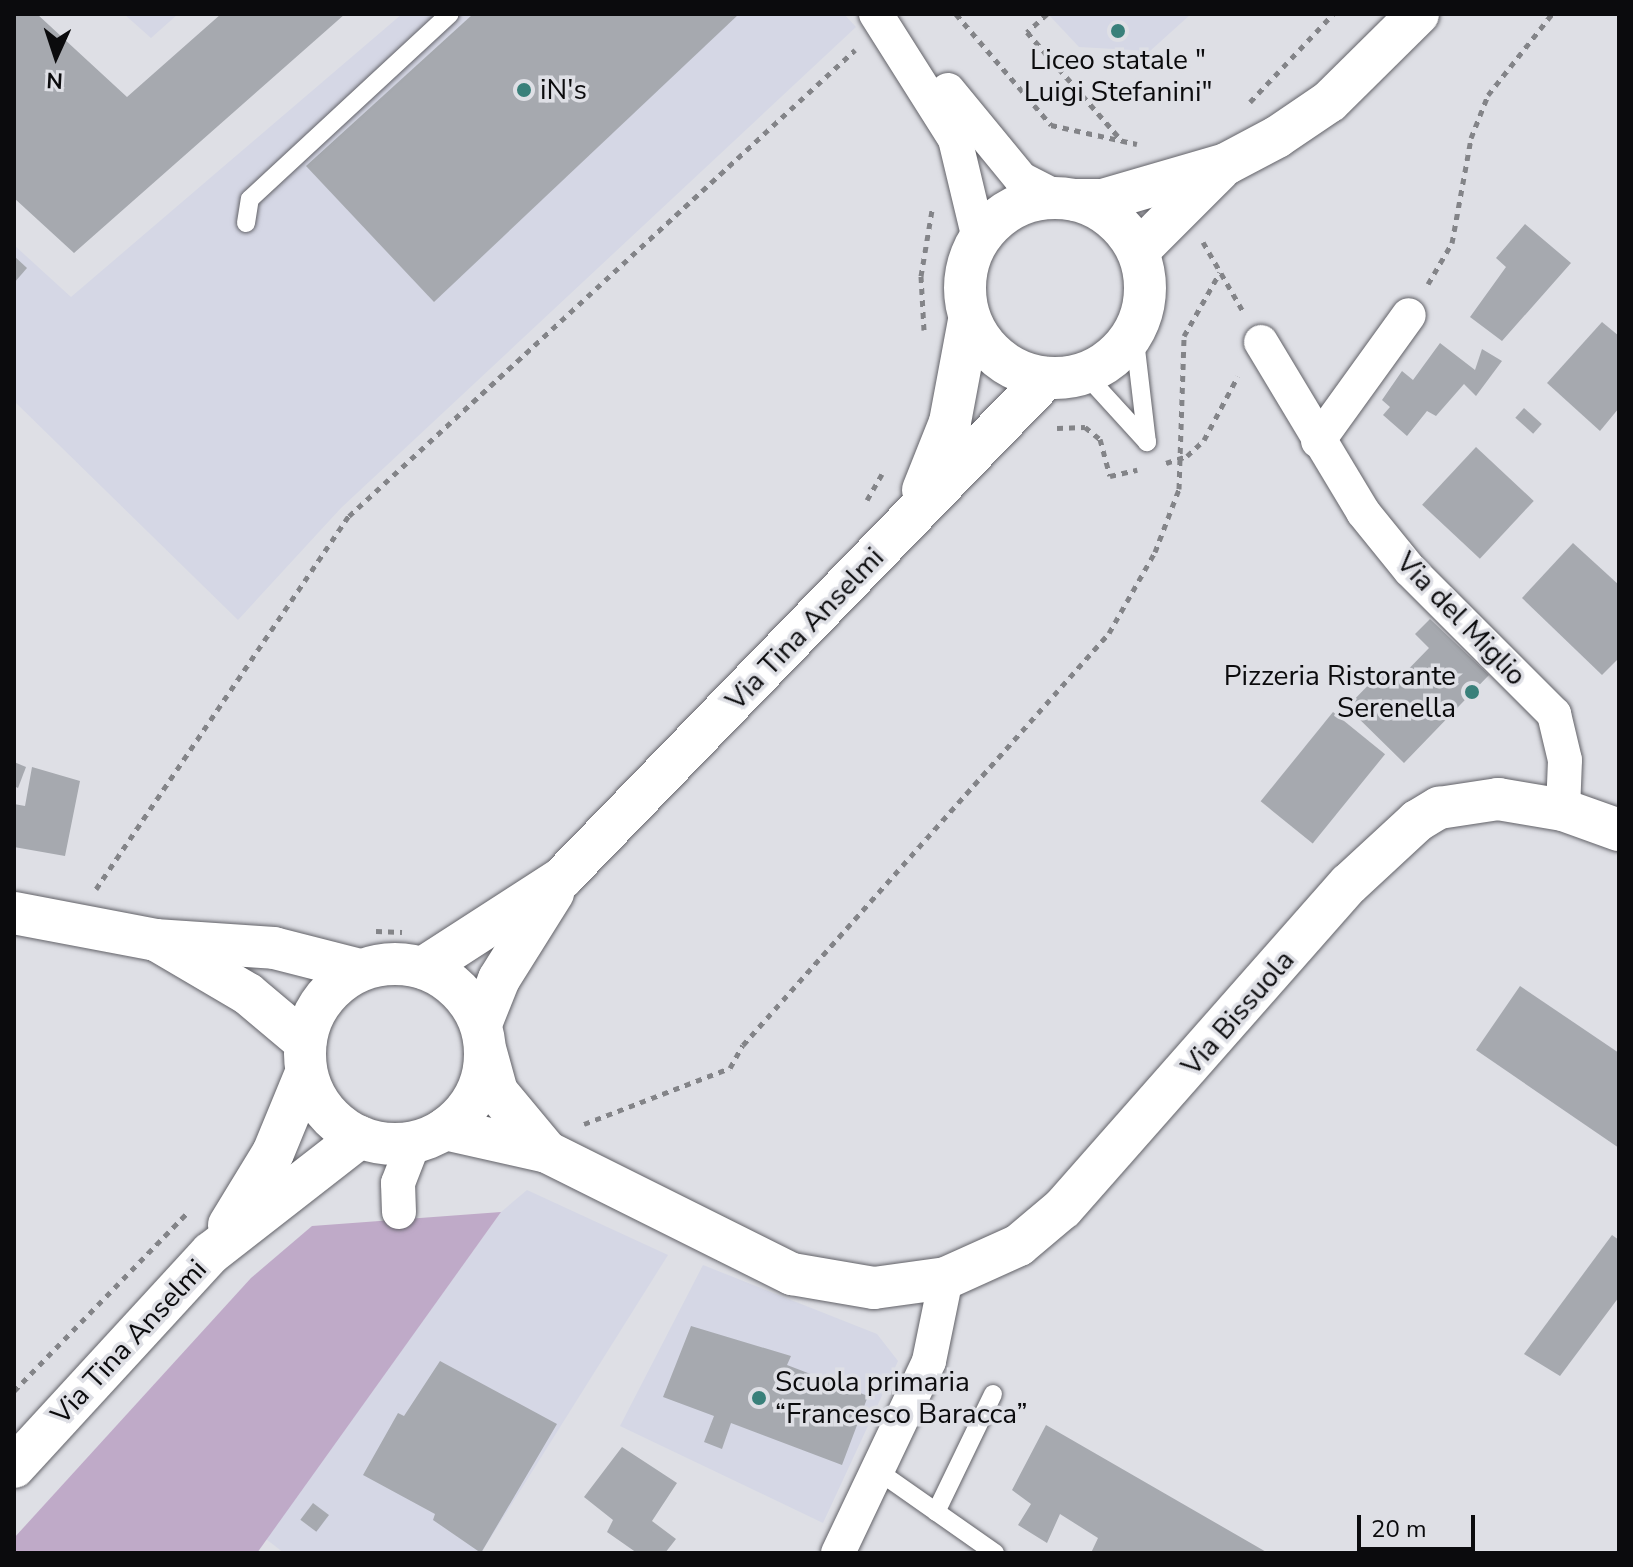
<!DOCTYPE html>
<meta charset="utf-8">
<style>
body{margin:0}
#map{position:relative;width:1633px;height:1567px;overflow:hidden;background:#dedfe5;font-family:"Nunito Sans",sans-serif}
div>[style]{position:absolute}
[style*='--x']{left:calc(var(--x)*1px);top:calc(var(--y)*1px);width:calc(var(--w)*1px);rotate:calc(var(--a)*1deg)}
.built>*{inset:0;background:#d5d7e5}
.green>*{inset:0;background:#bfaac8}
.building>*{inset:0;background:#a6a9af;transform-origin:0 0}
.path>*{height:5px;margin-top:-2.5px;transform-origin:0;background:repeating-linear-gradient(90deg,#838488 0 6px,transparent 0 12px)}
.roads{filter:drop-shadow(0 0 2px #626268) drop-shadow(0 0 2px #626268)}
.service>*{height:18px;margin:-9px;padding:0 9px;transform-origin:9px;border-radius:9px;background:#fff}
.minor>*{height:34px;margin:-17px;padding:0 17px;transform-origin:17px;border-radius:17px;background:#fff}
.tertiary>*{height:42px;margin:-21px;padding:0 21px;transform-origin:21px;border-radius:21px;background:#fff}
.tertiary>.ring{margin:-21px;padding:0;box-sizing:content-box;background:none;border:42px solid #fff;border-radius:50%}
.dots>*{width:22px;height:22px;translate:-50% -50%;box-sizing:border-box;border:4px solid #dedfe5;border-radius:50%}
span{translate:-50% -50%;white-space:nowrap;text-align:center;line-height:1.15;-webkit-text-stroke:7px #dedfe5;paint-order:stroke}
.poi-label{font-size:28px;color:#0b0b0d}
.left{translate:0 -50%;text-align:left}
.right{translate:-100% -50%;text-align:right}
.street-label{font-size:28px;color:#0b0b0d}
.frame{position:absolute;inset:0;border:16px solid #0b0b0d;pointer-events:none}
.north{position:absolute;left:16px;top:16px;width:80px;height:80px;-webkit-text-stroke:6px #dedfe5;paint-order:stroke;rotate:183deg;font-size:22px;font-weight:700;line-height:32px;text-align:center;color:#0b0b0d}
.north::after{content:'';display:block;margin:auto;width:28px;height:36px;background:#0b0b0d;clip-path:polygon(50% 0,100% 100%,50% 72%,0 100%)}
.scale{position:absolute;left:1357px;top:1515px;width:118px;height:36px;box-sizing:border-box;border:4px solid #0b0b0d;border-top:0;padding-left:10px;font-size:24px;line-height:28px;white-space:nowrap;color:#0b0b0d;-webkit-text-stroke:6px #dedfe5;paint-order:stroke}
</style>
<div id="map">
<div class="built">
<i style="clip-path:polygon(124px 14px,178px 14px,151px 38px)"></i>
<i style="clip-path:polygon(402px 14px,844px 14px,856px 27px,341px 508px,238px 620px,14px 401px,14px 245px,71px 297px)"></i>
<i style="clip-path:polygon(1048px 14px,1191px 14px,1150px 51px,1079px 47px)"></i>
<i style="clip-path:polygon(527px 1190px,668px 1255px,481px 1553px,284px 1553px,266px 1539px,501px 1212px)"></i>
<i style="clip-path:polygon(703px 1265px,877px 1334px,898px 1361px,823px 1523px,620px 1426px)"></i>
</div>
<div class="green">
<i style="clip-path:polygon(501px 1212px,257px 1553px,14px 1553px,14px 1538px,251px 1278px,312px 1226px)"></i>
</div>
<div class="building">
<i style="clip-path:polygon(14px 14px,37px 14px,127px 97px,221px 14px,345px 14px,74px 253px,14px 198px)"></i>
<i style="clip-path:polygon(473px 14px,739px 14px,434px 302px,306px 166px)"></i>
<i style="clip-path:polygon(1525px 224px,1571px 263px,1502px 341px,1470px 317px,1506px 267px,1496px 258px)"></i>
<i style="clip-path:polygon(14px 256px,27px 268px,14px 283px)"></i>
<i style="clip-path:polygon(1602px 322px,1619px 336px,1619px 408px,1600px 431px,1547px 383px)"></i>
<i style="clip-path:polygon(1440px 343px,1475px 370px,1482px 349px,1502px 361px,1476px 396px,1464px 384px,1436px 416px,1427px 411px,1407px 436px,1383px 415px,1390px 407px,1382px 400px,1402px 371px,1413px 380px)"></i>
<i style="left:1524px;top:408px;width:24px;height:13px;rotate:42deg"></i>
<i style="left:1476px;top:447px;width:79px;height:79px;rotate:43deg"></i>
<i style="clip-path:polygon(1573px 543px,1619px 585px,1619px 658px,1602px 675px,1522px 598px)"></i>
<i style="clip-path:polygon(1430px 619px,1489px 675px,1404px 763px,1347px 707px,1382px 671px,1394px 684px,1429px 648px,1415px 634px)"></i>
<i style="left:1333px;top:712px;width:67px;height:115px;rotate:39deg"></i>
<i style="clip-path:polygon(14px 762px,26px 767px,18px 788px,14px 786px)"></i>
<i style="clip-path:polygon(32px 767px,80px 781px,65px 856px,14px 847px,14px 804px,25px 806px)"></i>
<i style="clip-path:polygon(1520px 986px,1619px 1053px,1619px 1148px,1476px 1050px)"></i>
<i style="clip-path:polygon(1612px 1235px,1619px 1240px,1619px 1297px,1560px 1376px,1524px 1354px)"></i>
<i style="clip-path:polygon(691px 1326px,791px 1356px,787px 1365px,868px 1396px,842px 1465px,731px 1423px,722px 1449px,704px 1442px,714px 1416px,663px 1397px)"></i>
<i style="clip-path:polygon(440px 1361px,557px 1424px,481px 1553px,433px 1520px,435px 1514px,363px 1475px,398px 1413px,404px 1416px)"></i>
<i style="clip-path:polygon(1046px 1425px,1268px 1553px,1091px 1553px,1098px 1538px,1060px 1514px,1047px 1543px,1018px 1525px,1031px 1504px,1012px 1490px)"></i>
<i style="clip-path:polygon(622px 1447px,677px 1483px,652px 1521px,676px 1539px,665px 1553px,637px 1553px,607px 1532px,613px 1520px,584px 1497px)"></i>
<i style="left:313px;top:1503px;width:20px;height:21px;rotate:37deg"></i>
</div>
<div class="path">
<i style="--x:956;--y:14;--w:146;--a:49.4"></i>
<i style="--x:1051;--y:125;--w:88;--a:12.5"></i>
<i style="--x:1047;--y:14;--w:27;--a:138"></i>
<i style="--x:1027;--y:32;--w:145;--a:48.9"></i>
<i style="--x:1250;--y:102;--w:121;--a:-46.7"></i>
<i style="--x:1203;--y:242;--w:82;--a:60"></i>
<i style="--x:1428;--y:284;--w:48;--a:-59.7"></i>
<i style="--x:1452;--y:243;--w:107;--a:-79.7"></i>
<i style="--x:1471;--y:138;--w:46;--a:-68.4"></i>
<i style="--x:1488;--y:95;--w:103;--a:-51.7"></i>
<i style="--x:924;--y:330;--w:54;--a:-93.2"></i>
<i style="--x:921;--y:276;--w:67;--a:-80.5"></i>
<i style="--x:1057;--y:428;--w:28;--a:-2"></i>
<i style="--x:1085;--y:427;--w:19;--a:39"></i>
<i style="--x:1100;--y:439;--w:38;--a:75"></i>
<i style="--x:1110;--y:476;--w:28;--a:-13"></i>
<i style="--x:1166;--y:463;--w:22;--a:-18"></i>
<i style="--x:1187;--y:456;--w:23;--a:-43"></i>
<i style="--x:1204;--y:440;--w:72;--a:-62"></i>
<i style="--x:867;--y:500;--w:30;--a:-60"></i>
<i style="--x:96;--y:889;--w:451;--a:-55.9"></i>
<i style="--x:349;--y:516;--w:688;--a:-42.64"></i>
<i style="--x:376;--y:931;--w:26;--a:2"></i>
<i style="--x:584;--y:1124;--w:156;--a:-21"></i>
<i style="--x:730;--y:1068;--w:26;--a:-61"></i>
<i style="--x:743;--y:1045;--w:551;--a:-48.38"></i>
<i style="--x:1109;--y:633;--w:93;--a:-60.4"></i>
<i style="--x:1155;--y:552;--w:67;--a:-69.1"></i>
<i style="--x:1179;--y:489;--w:153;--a:-88.1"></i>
<i style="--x:1184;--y:336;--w:73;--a:-60.6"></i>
<i style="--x:14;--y:1391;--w:251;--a:-45.8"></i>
</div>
<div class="roads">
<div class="service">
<i style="--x:246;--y:223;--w:24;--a:-81"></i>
<i style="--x:250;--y:199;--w:272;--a:-42.8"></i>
<i style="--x:1134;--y:332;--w:111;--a:83.3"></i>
<i style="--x:1085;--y:374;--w:92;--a:47.6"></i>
<i style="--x:878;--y:1471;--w:143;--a:35"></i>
<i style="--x:936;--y:1512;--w:131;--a:-64.2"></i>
</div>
<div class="minor">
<i style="--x:876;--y:14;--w:148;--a:57.7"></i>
<i style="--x:955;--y:139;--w:103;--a:76.5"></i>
<i style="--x:948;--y:90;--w:115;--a:50.6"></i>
<i style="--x:1021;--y:179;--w:39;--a:27"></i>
<i style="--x:1261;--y:342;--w:198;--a:59"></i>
<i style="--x:1363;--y:512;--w:75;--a:51"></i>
<i style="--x:1410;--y:570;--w:204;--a:45"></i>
<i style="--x:1554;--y:714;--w:47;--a:76.6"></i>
<i style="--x:1565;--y:760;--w:50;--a:92.3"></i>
<i style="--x:1318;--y:441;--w:155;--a:-54.2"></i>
<i style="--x:399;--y:1212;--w:29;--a:-92"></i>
<i style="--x:398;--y:1183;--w:44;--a:-68.7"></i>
<i style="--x:838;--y:1553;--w:212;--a:-64.6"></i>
<i style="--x:929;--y:1361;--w:85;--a:-78.4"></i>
</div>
<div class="tertiary">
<i class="ring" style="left:965px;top:198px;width:138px;height:138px"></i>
<i style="--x:1076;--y:200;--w:27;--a:0"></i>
<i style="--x:1103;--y:200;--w:128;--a:-16.3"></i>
<i style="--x:1226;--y:164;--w:58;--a:-27.9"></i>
<i style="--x:1277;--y:137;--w:64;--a:-34.2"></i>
<i style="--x:1330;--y:101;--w:124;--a:-44.7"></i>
<i style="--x:1138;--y:251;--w:115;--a:-45"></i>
<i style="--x:923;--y:490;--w:73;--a:-68.3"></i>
<i style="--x:950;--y:422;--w:104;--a:-79.4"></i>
<i style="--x:14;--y:913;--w:144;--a:10.8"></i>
<i style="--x:155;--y:940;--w:119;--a:3.8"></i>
<i style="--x:274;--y:948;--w:89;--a:14.3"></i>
<i style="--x:156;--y:940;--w:107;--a:30.4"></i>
<i style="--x:248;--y:994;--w:75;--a:40.1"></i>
<i class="ring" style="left:305px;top:964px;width:138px;height:138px"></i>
<i style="--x:423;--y:968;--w:166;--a:-32.9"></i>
<i style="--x:562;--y:878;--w:696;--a:-45.93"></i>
<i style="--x:481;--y:1024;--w:48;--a:-68.2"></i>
<i style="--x:499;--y:979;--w:102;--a:-57.9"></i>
<i style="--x:486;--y:1052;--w:41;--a:74.6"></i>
<i style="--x:497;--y:1092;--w:78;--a:50.2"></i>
<i style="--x:445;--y:1129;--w:105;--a:12.7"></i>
<i style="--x:547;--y:1152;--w:274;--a:26.5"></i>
<i style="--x:792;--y:1274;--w:83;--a:9.7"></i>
<i style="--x:874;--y:1288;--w:73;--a:-7.9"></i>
<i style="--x:946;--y:1278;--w:80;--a:-24.3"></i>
<i style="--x:1019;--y:1245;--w:57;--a:-40.1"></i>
<i style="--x:1063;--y:1208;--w:432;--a:-48.6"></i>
<i style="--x:1349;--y:884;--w:93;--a:-42.8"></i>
<i style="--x:1417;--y:821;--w:26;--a:-31"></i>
<i style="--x:1439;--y:808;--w:60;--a:-8.7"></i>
<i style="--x:1498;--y:799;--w:66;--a:9.6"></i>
<i style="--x:1563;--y:810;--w:59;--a:19.7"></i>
<i style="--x:229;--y:1225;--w:84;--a:-58.6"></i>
<i style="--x:273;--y:1153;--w:87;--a:-67.6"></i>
<i style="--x:14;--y:1467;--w:291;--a:-47.4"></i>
<i style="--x:211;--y:1253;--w:189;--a:-37.9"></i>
</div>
</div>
<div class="dots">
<i style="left:1118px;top:31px;background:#39807a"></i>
<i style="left:524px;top:90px;background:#39807a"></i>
<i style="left:1472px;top:692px;background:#39807a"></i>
<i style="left:759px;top:1398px;background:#39807a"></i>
</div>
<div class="poi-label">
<span style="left:1118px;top:76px">Liceo statale "<br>Luigi Stefanini"</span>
<span class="left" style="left:540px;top:90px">iN's</span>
<span class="right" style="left:1456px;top:692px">Pizzeria Ristorante<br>Serenella</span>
<span class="left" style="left:775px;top:1398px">Scuola primaria<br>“Francesco Baracca”</span>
</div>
<div class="street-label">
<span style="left:1461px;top:619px;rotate:46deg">Via del Miglio</span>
<span style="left:805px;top:629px;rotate:-46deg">Via Tina Anselmi</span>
<span style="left:1238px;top:1013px;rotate:-49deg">Via Bissuola</span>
<span style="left:129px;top:1342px;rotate:-47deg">Via Tina Anselmi</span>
</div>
<div class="frame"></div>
<div class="north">N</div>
<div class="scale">20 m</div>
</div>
